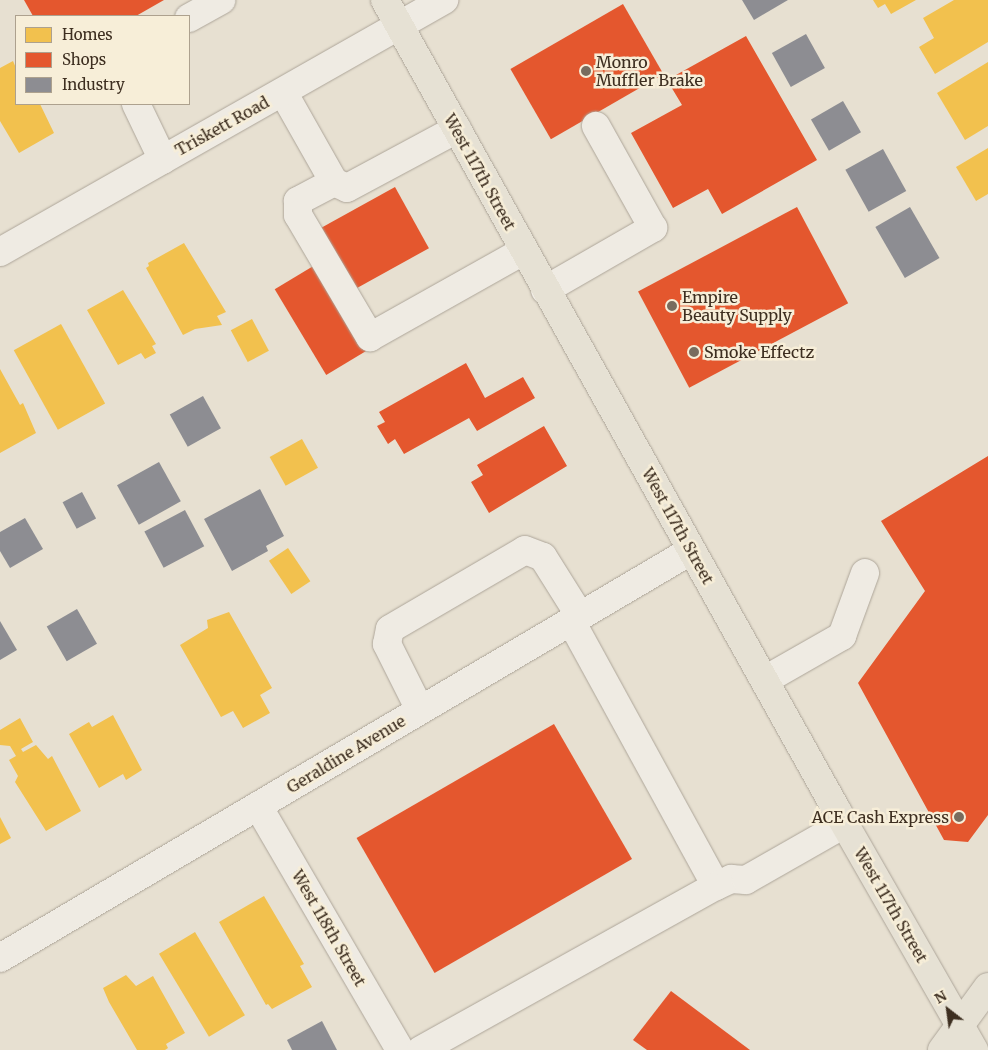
<!DOCTYPE html>
<style>
body{margin:0}
#map{position:relative;width:988px;height:1050px;overflow:hidden;background:#e7e0d1;font-family:Merriweather,serif}
div>[style]{position:absolute}
[style*='--x']{left:calc(var(--x)*1px);top:calc(var(--y)*1px);width:calc(var(--w)*1px);rotate:calc(var(--a)*1deg)}
.homes>*{inset:0;background:#f2c14e;transform-origin:0 0}
.shops>*{inset:0;background:#e4572e;transform-origin:0 0}
.industry>*{inset:0;background:#8d8d92;transform-origin:0 0}
.roads{filter:drop-shadow(0 0 1px #ada599) drop-shadow(0 0 1px #ada599)}
.minor>*{height:28px;margin:-14px;padding:0 14px;transform-origin:14px;border-radius:14px;background:#efebe3}
.major>*{height:28px;margin:-14px;padding:0 14px;transform-origin:14px;border-radius:14px;background:#e6e1d4}
.dots>*{width:14px;height:14px;translate:-50% -50%;box-sizing:border-box;border:2px solid #f7eed8;border-radius:50%}
span{translate:-50% -50%;white-space:nowrap;text-align:center;line-height:1.15;-webkit-text-stroke:5px #f7eed8;paint-order:stroke}
.poi-label{font-size:16px;color:#3d2e20}
.left{translate:0 -50%;text-align:left}
.right{translate:-100% -50%;text-align:right}
.street-label{font-size:16px;color:#3d2e20}
.legend{position:absolute;left:15px;top:15px;width:175px;height:90px;box-sizing:border-box;background:#f7eed8;border:1px solid #ada18e;margin:0;padding:6px 9px;list-style:none;font-size:15px;color:#3d2e20}
.legend li{display:flex;align-items:center;gap:10px;height:25px}
.legend b{width:25px;border:1px solid #ada18e}
.north{position:absolute;left:923px;top:985px;width:50px;height:50px;-webkit-text-stroke:4px #f7eed8;paint-order:stroke;rotate:330deg;font-size:14px;font-weight:700;line-height:20px;text-align:center;color:#3d2e20}
.north::after{content:'';display:block;margin:auto;width:18px;height:22px;background:#3d2e20;clip-path:polygon(50% 0,100% 100%,50% 72%,0 100%)}
</style>
<div id="map">
<div class="homes">
<i style="clip-path:polygon(873px 0,916px 0,891px 14px,885px 4px,878px 8px)"></i>
<i style="clip-path:polygon(954px 0,988px 0,988px 42px,935px 74px,919px 47px,934px 38px,923px 18px)"></i>
<i style="clip-path:polygon(13px 61px,16px 68px,16px 104px,40px 104px,54px 133px,19px 153px,0 121px,0 68px)"></i>
<i style="clip-path:polygon(988px 62px,988px 126px,965px 140px,937px 93px)"></i>
<i style="clip-path:polygon(988px 148px,988px 194px,976px 201px,956px 167px)"></i>
<i style="clip-path:polygon(184px 243px,226px 312px,217px 316px,222px 325px,195px 329px,183px 335px,146px 268px,149px 266px,148px 263px)"></i>
<i style="clip-path:polygon(123px 290px,156px 344px,152px 346px,156px 353px,145px 359px,141px 353px,118px 365px,87px 310px)"></i>
<i style="left:252px;top:319px;width:36px;height:24px;rotate:62deg"></i>
<i style="left:61px;top:324px;width:91px;height:54px;rotate:61deg"></i>
<i style="clip-path:polygon(0 369px,20px 405px,23px 403px,36px 433px,0 453px)"></i>
<i style="left:302px;top:439px;width:33px;height:37px;rotate:61deg"></i>
<i style="left:288px;top:548px;width:40px;height:23px;rotate:56deg"></i>
<i style="clip-path:polygon(229px 612px,272px 688px,260px 695px,270px 713px,243px 728px,233px 711px,221px 717px,180px 645px,208px 628px,207px 620px)"></i>
<i style="clip-path:polygon(113px 715px,142px 770px,126px 780px,123px 774px,99px 788px,69px 734px,89px 722px,92px 727px)"></i>
<i style="clip-path:polygon(20px 718px,33px 742px,21px 749px,23px 752px,36px 745px,48px 759px,52px 756px,81px 811px,46px 831px,15px 782px,18px 776px,9px 760px,16px 756px,10px 746px,0 745px,0 730px)"></i>
<i style="clip-path:polygon(0 817px,11px 838px,0 844px)"></i>
<i style="clip-path:polygon(264px 896px,304px 964px,300px 966px,312px 987px,272px 1009px,268px 1004px,266px 1005px,219px 922px)"></i>
<i style="left:195px;top:932px;width:97px;height:42px;rotate:59deg"></i>
<i style="clip-path:polygon(126px 975px,136px 986px,153px 976px,185px 1033px,166px 1044px,168px 1048px,165px 1050px,137px 1050px,109px 1002px,103px 988px)"></i>
</div>
<div class="shops">
<i style="clip-path:polygon(24px 0,164px 0,136px 16px,33px 16px)"></i>
<i style="left:623px;top:4px;width:81px;height:130px;rotate:60deg"></i>
<i style="clip-path:polygon(746px 36px,817px 160px,722px 214px,708px 189px,673px 208px,631px 133px,682px 105px,667px 80px)"></i>
<i style="left:395px;top:187px;width:70px;height:92px;rotate:61deg"></i>
<i style="left:797px;top:207px;width:109px;height:180px;rotate:62deg"></i>
<i style="left:315px;top:265px;width:100px;height:47px;rotate:59deg"></i>
<i style="clip-path:polygon(466px 363px,485px 398px,523px 377px,535px 398px,477px 431px,469px 418px,404px 454px,395px 439px,388px 444px,377px 426px,385px 422px,379px 412px)"></i>
<i style="clip-path:polygon(544px 426px,567px 466px,489px 513px,471px 482px,483px 475px,477px 465px)"></i>
<i style="clip-path:polygon(988px 456px,988px 815px,968px 842px,944px 840px,858px 683px,925px 591px,881px 521px)"></i>
<i style="left:554px;top:724px;width:156px;height:228px;rotate:60deg"></i>
<i style="clip-path:polygon(671px 991px,750px 1050px,647px 1050px,633px 1040px)"></i>
</div>
<div class="industry">
<i style="clip-path:polygon(742px 0,788px 0,754px 20px)"></i>
<i style="left:806px;top:34px;width:39px;height:39px;rotate:61deg"></i>
<i style="left:843px;top:101px;width:36px;height:37px;rotate:60deg"></i>
<i style="left:883px;top:149px;width:48px;height:43px;rotate:61deg"></i>
<i style="left:910px;top:207px;width:59px;height:40px;rotate:60deg"></i>
<i style="left:203px;top:396px;width:37px;height:38px;rotate:61deg"></i>
<i style="left:159px;top:462px;width:45px;height:48px;rotate:61deg"></i>
<i style="clip-path:polygon(260px 489px,284px 536px,266px 546px,268px 551px,232px 571px,204px 519px)"></i>
<i style="left:82px;top:492px;width:30px;height:22px;rotate:62deg"></i>
<i style="left:185px;top:510px;width:41px;height:46px;rotate:62deg"></i>
<i style="clip-path:polygon(25px 518px,43px 549px,10px 568px,0 551px,0 532px)"></i>
<i style="left:77px;top:609px;width:40px;height:35px;rotate:60deg"></i>
<i style="clip-path:polygon(0 621px,17px 650px,0 660px)"></i>
<i style="clip-path:polygon(322px 1021px,337px 1050px,292px 1050px,287px 1040px)"></i>
</div>
<div class="roads">
<div class="minor">
<i style="--x:189;--y:18;--w:37;--a:-29"></i>
<i style="--x:283;--y:92;--w:103;--a:60.5"></i>
<i style="--x:334;--y:182;--w:14;--a:25"></i>
<i style="--x:347;--y:188;--w:125;--a:-28.2"></i>
<i style="--x:136;--y:104;--w:62;--a:64.3"></i>
<i style="--x:334;--y:182;--w:41;--a:152.2"></i>
<i style="--x:298;--y:201;--w:14;--a:90"></i>
<i style="--x:298;--y:215;--w:142;--a:59.5"></i>
<i style="--x:370;--y:337;--w:176;--a:-29.3"></i>
<i style="--x:0;--y:252;--w:511;--a:-29.58"></i>
<i style="--x:545;--y:290;--w:125;--a:-29.9"></i>
<i style="--x:653;--y:228;--w:117;--a:-119.2"></i>
<i style="--x:571;--y:621;--w:302;--a:61.3"></i>
<i style="--x:765;--y:680;--w:89;--a:-29.7"></i>
<i style="--x:842;--y:636;--w:67;--a:-69.9"></i>
<i style="--x:420;--y:710;--w:74;--a:-116.6"></i>
<i style="--x:387;--y:644;--w:15;--a:-79"></i>
<i style="--x:390;--y:629;--w:156;--a:-30.3"></i>
<i style="--x:525;--y:550;--w:19;--a:21"></i>
<i style="--x:543;--y:557;--w:70;--a:57.9"></i>
<i style="--x:258;--y:806;--w:282;--a:59.8"></i>
<i style="--x:0;--y:958;--w:803;--a:-30.52"></i>
<i style="--x:421;--y:1050;--w:338;--a:-29.1"></i>
<i style="--x:716;--y:886;--w:17;--a:-25"></i>
<i style="--x:731;--y:879;--w:15;--a:4"></i>
<i style="--x:746;--y:880;--w:113;--a:-29.7"></i>
</div>
<div class="major">
<i style="--x:385;--y:0;--w:926;--a:60.86"></i>
<i style="--x:836;--y:809;--w:278;--a:60.2"></i>
<i style="--x:942;--y:1050;--w:78;--a:-53.9"></i>
</div>
</div>
<div class="dots">
<i style="left:586px;top:71px;background:#786c5e"></i>
<i style="left:672px;top:306px;background:#786c5e"></i>
<i style="left:694px;top:352px;background:#786c5e"></i>
<i style="left:959px;top:817px;background:#786c5e"></i>
</div>
<div class="poi-label">
<span class="left" style="left:596px;top:71px">Monro<br>Muffler Brake</span>
<span class="left" style="left:682px;top:306px">Empire<br>Beauty Supply</span>
<span class="left" style="left:704px;top:352px">Smoke Effectz</span>
<span class="right" style="left:949px;top:817px">ACE Cash Express</span>
</div>
<div class="street-label">
<span style="left:222px;top:126px;rotate:-29deg">Triskett Road</span>
<span style="left:480px;top:172px;rotate:61deg">West 117th Street</span>
<span style="left:678px;top:526px;rotate:61deg">West 117th Street</span>
<span style="left:346px;top:754px;rotate:-31deg">Geraldine Avenue</span>
<span style="left:891px;top:905px;rotate:60deg">West 117th Street</span>
<span style="left:329px;top:928px;rotate:60deg">West 118th Street</span>
</div>
<ul class="legend">
<li><b style="height:14px;background:#f2c14e"></b>Homes</li>
<li><b style="height:14px;background:#e4572e"></b>Shops</li>
<li><b style="height:14px;background:#8d8d92"></b>Industry</li>
</ul>
<div class="north">N</div>
</div>
